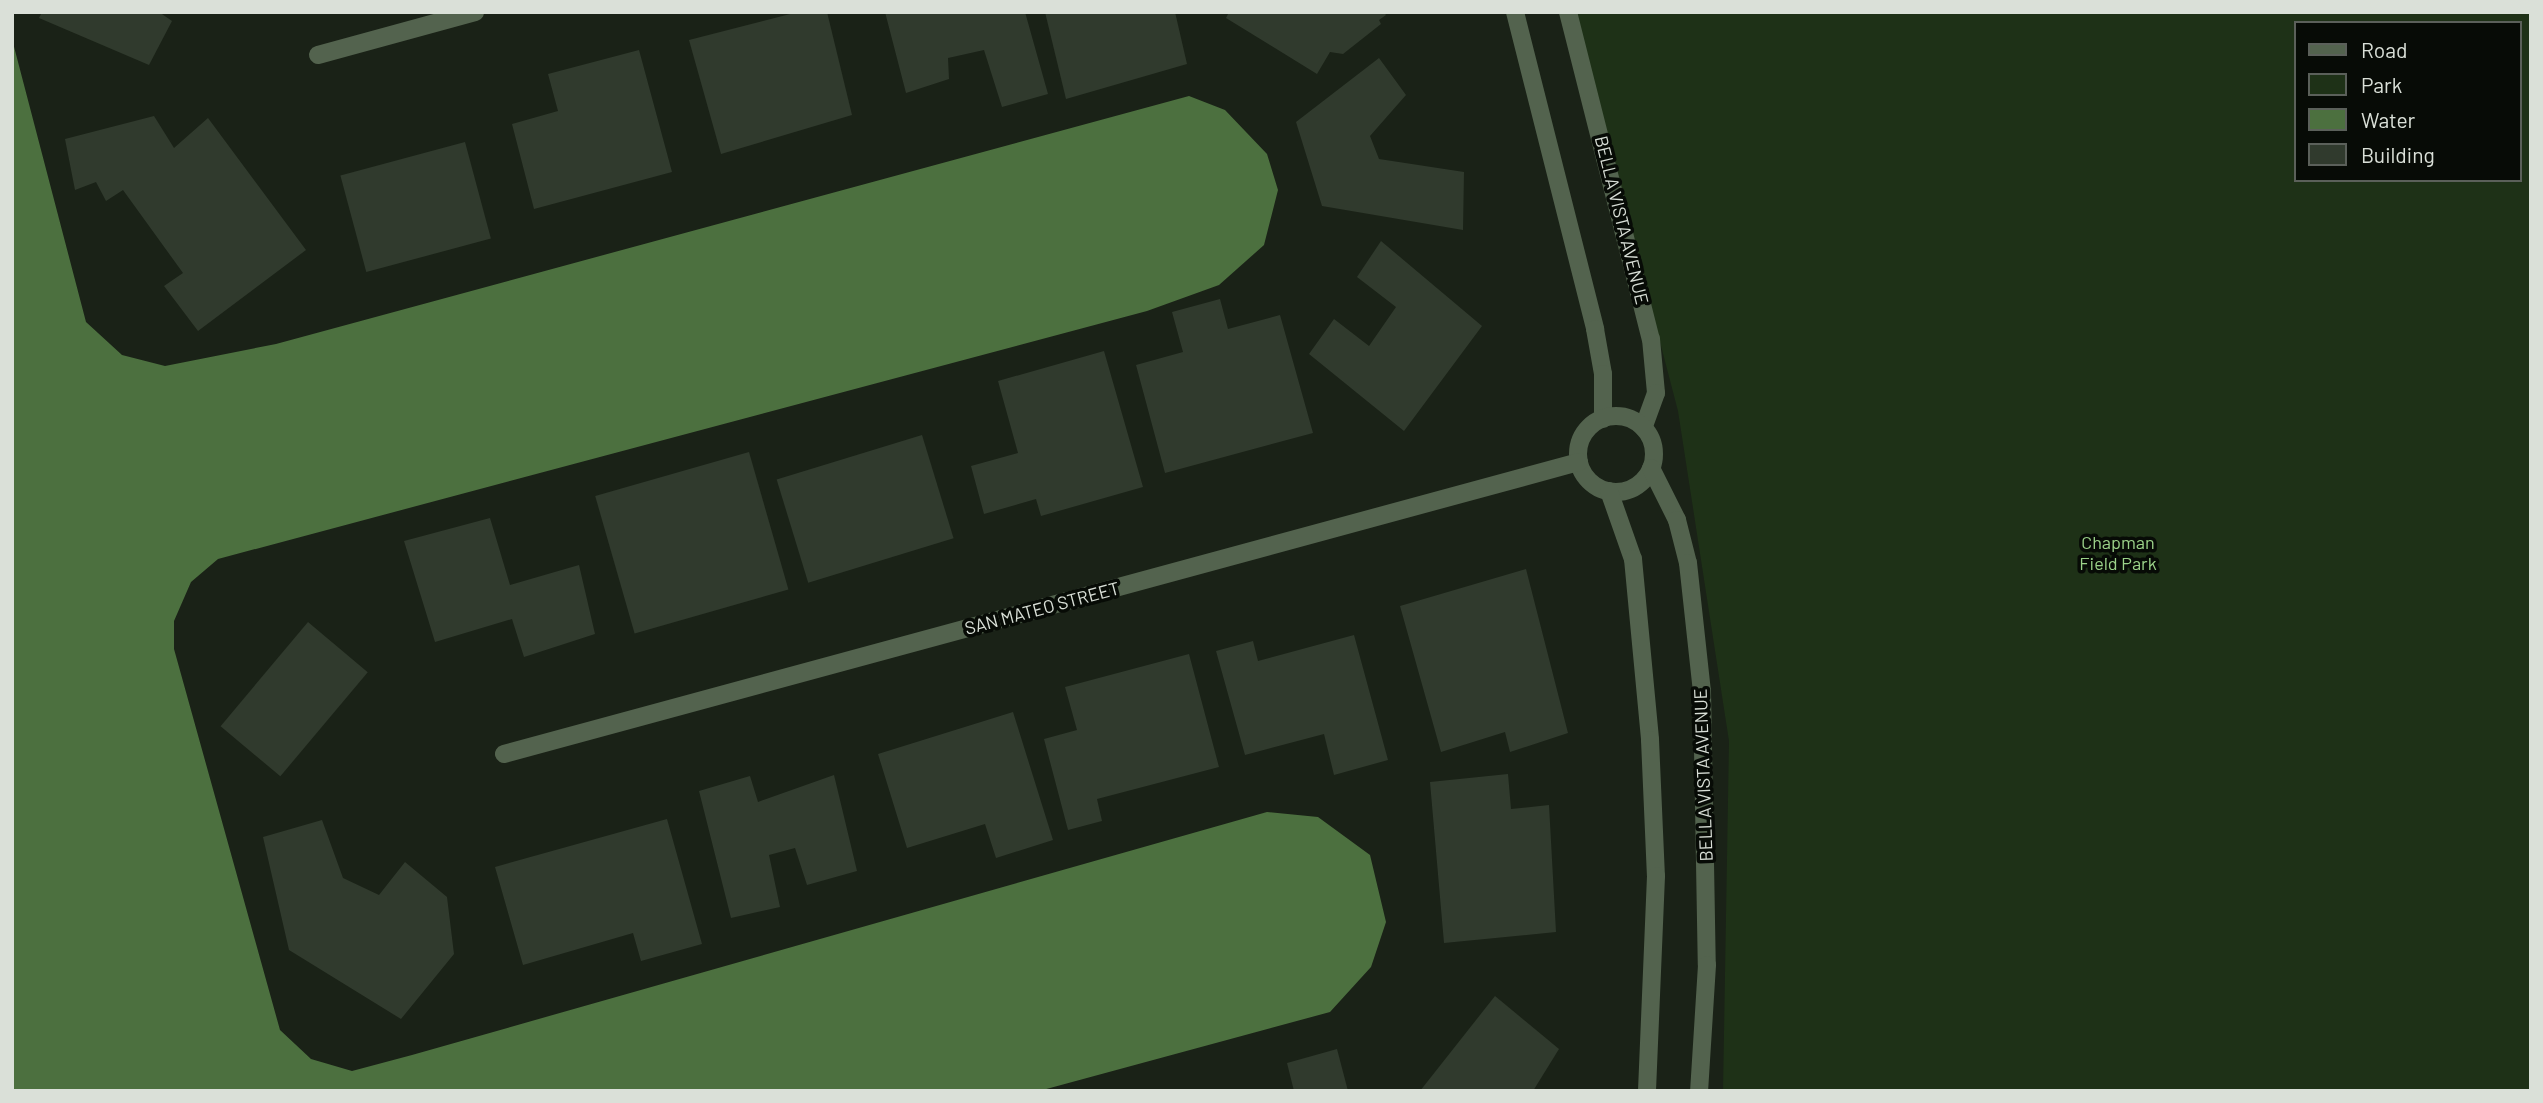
<!DOCTYPE html>
<style>
body{margin:0}
#map{position:relative;width:2543px;height:1103px;overflow:hidden;background:#1a2217;font-family:Barlow,sans-serif}
div>[style]{position:absolute}
[style*='--x']{left:calc(var(--x)*1px);top:calc(var(--y)*1px);width:calc(var(--w)*1px);rotate:calc(var(--a)*1deg)}
.green>*{inset:0;background:#1e3117}
.water>*{inset:0;background:#4c703f}
.building>*{inset:0;background:#303a2d;transform-origin:0 0}
.minor>*{height:18px;margin:-9px;padding:0 9px;transform-origin:9px;border-radius:9px;background:#53634e}
.minor>.ring{margin:-9px;padding:0;box-sizing:content-box;background:none;border:18px solid #53634e;border-radius:50%}
span{translate:-50% -50%;white-space:nowrap;text-align:center;line-height:1.15;-webkit-text-stroke:7px #070b06;paint-order:stroke}
.street-label{font-size:18px;color:#dae0d8}
.park-label{font-size:18px;color:#9bd289}
.frame{position:absolute;inset:0;border:14px solid #dae0d8;pointer-events:none}
.legend{position:absolute;left:2294px;top:21px;width:228px;height:161px;box-sizing:border-box;background:#070b06;border:2px solid #5b605a;margin:0;padding:9px 12px;list-style:none;font-size:21px;color:#dae0d8}
.legend li{display:flex;align-items:center;gap:14px;height:35px}
.legend b{width:35px;border:2px solid #5b605a}
</style>
<div id="map">
<div class="green">
<i style="clip-path:polygon(evenodd,1574px 12px,2531px 12px,2531px 1091px,1723px 1091px,1729px 741px,1678px 411px,1574px 12px,2296px 23px,2520px 23px,2520px 180px,2296px 180px,2296px 23px)"></i>
</div>
<div class="water">
<i style="clip-path:polygon(12px 39px,86px 322px,122px 355px,165px 366px,276px 344px,1189px 96px,1225px 110px,1267px 154px,1278px 190px,1264px 245px,1219px 285px,1147px 311px,218px 559px,191px 582px,174px 621px,174px 649px,280px 1030px,311px 1059px,352px 1071px,412px 1055px,1267px 812px,1318px 817px,1370px 855px,1386px 922px,1371px 967px,1330px 1012px,1039px 1091px,12px 1091px)"></i>
</div>
<div class="building">
<i style="clip-path:polygon(42px 12px,159px 12px,172px 21px,149px 65px,39px 18px)"></i>
<i style="clip-path:polygon(798px 12px,827px 12px,852px 115px,721px 154px,689px 40px)"></i>
<i style="clip-path:polygon(885px 12px,1025px 12px,1048px 94px,1002px 107px,984px 50px,948px 58px,949px 79px,906px 93px)"></i>
<i style="clip-path:polygon(1045px 12px,1175px 12px,1187px 64px,1066px 99px)"></i>
<i style="clip-path:polygon(1229px 12px,1384px 12px,1386px 15px,1379px 20px,1381px 24px,1343px 54px,1330px 52px,1317px 74px,1226px 18px)"></i>
<i style="clip-path:polygon(639px 50px,672px 172px,534px 209px,512px 124px,558px 111px,548px 74px)"></i>
<i style="clip-path:polygon(1379px 58px,1406px 95px,1370px 136px,1379px 159px,1464px 172px,1463px 230px,1322px 206px,1296px 122px)"></i>
<i style="clip-path:polygon(154px 116px,174px 148px,208px 118px,306px 250px,198px 331px,164px 286px,183px 273px,123px 190px,106px 201px,96px 182px,75px 190px,65px 139px)"></i>
<i style="left:465px;top:142px;width:100px;height:129px;rotate:75deg"></i>
<i style="clip-path:polygon(1381px 241px,1482px 326px,1404px 431px,1309px 354px,1334px 319px,1369px 346px,1396px 307px,1357px 277px)"></i>
<i style="clip-path:polygon(1220px 299px,1228px 329px,1280px 315px,1313px 433px,1165px 473px,1136px 365px,1183px 352px,1172px 312px)"></i>
<i style="clip-path:polygon(1104px 351px,1143px 487px,1041px 516px,1036px 499px,984px 514px,971px 466px,1018px 453px,998px 381px)"></i>
<i style="left:922px;top:435px;width:108px;height:152px;rotate:73deg"></i>
<i style="left:749px;top:452px;width:143px;height:160px;rotate:74deg"></i>
<i style="clip-path:polygon(490px 518px,510px 585px,579px 565px,595px 634px,524px 657px,512px 619px,435px 642px,404px 541px)"></i>
<i style="clip-path:polygon(1526px 569px,1568px 733px,1510px 752px,1505px 732px,1441px 752px,1400px 606px)"></i>
<i style="left:308px;top:622px;width:78px;height:136px;rotate:40deg"></i>
<i style="clip-path:polygon(1354px 635px,1388px 760px,1334px 775px,1324px 734px,1245px 755px,1216px 651px,1253px 641px,1258px 661px)"></i>
<i style="clip-path:polygon(1189px 654px,1219px 767px,1097px 799px,1102px 821px,1068px 830px,1044px 739px,1077px 730px,1065px 687px)"></i>
<i style="clip-path:polygon(1013px 712px,1053px 840px,996px 858px,985px 824px,907px 848px,878px 754px)"></i>
<i style="clip-path:polygon(1508px 774px,1511px 809px,1549px 805px,1556px 932px,1444px 943px,1430px 782px)"></i>
<i style="clip-path:polygon(834px 775px,857px 871px,807px 885px,795px 848px,769px 855px,780px 907px,731px 918px,699px 791px,750px 776px,758px 802px)"></i>
<i style="clip-path:polygon(667px 819px,702px 944px,641px 961px,633px 933px,523px 965px,495px 867px)"></i>
<i style="clip-path:polygon(322px 820px,343px 878px,379px 895px,405px 862px,447px 897px,454px 954px,401px 1019px,289px 950px,263px 837px)"></i>
<i style="clip-path:polygon(1495px 996px,1559px 1049px,1533px 1091px,1420px 1091px)"></i>
<i style="clip-path:polygon(1337px 1049px,1348px 1091px,1294px 1091px,1287px 1063px)"></i>
</div>
<div class="minor">
<i style="--x:1515;--y:12;--w:327;--a:75.8"></i>
<i style="--x:1595;--y:329;--w:46;--a:79.9"></i>
<i style="--x:1603;--y:374;--w:45;--a:90"></i>
<i style="--x:1568;--y:12;--w:337;--a:75.8"></i>
<i style="--x:1651;--y:339;--w:54;--a:84.7"></i>
<i style="--x:1656;--y:393;--w:37;--a:110"></i>
<i style="--x:318;--y:55;--w:163;--a:-15.3"></i>
<i class="ring" style="left:1578px;top:416px;width:58px;height:58px"></i>
<i style="--x:1651;--y:468;--w:58;--a:63.4"></i>
<i style="--x:1677;--y:520;--w:44;--a:75.7"></i>
<i style="--x:1688;--y:563;--w:129;--a:83.8"></i>
<i style="--x:1702;--y:691;--w:274;--a:89"></i>
<i style="--x:1707;--y:965;--w:126;--a:93.6"></i>
<i style="--x:1609;--y:491;--w:72;--a:70.6"></i>
<i style="--x:1633;--y:559;--w:182;--a:84.6"></i>
<i style="--x:1650;--y:740;--w:136;--a:87.5"></i>
<i style="--x:1656;--y:876;--w:215;--a:92.4"></i>
<i style="--x:504;--y:754;--w:1114;--a:-15.2"></i>
</div>
<div class="street-label">
<span style="left:1622px;top:220px;rotate:76deg">BELLA VISTA AVENUE</span>
<span style="left:1042px;top:608px;rotate:-15deg">SAN MATEO STREET</span>
<span style="left:1703px;top:775px;rotate:-92deg">BELLA VISTA AVENUE</span>
</div>
<div class="park-label">
<span style="left:2118px;top:553px">Chapman<br>Field Park</span>
</div>
<div class="frame"></div>
<ul class="legend">
<li><b style="height:9px;background:#53634e"></b>Road</li>
<li><b style="height:19px;background:#1e3117"></b>Park</li>
<li><b style="height:19px;background:#4c703f"></b>Water</li>
<li><b style="height:19px;background:#303a2d"></b>Building</li>
</ul>
</div>
